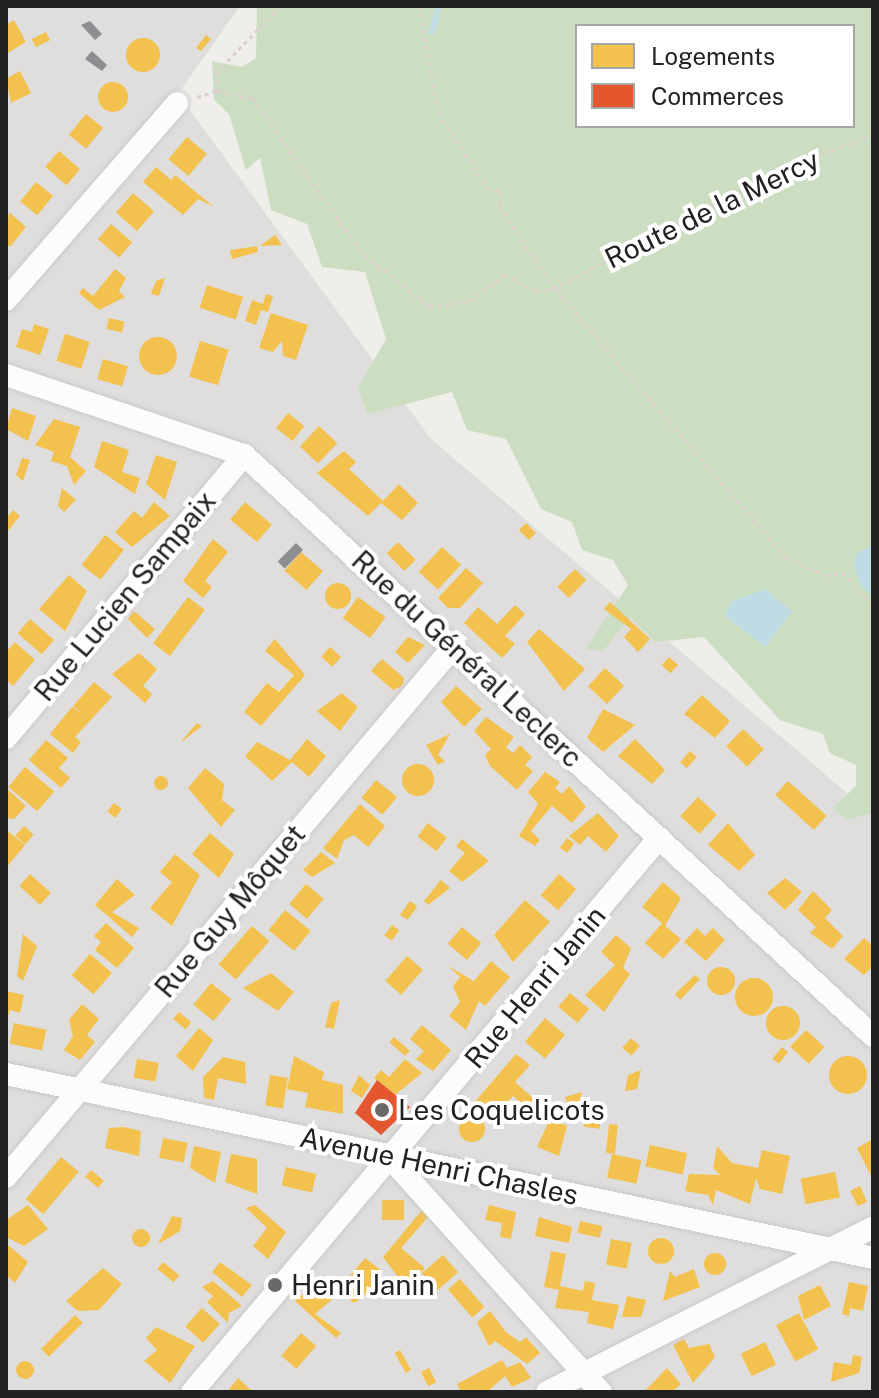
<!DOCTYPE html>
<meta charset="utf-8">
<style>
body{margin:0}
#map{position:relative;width:879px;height:1398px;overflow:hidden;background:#f0eeeb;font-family:"Public Sans",sans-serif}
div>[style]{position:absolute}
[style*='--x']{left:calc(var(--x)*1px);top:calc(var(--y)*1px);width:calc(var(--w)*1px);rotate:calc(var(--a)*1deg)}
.residential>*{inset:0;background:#dfdedc}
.forest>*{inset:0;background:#cbdec1}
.water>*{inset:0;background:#bfdbe3}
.homes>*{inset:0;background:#f2c14e;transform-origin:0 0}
.round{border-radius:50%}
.shops>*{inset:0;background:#e4572e}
.industry>*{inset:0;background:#8d8d92;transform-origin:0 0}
.stream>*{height:6px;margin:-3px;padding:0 3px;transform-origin:3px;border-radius:3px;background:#bfdbe3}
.path>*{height:3px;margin-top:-1.5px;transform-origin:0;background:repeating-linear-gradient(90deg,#dccecd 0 4px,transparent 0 8px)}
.roads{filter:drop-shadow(0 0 2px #c9c8c7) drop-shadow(0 0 2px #c9c8c7)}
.minor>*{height:22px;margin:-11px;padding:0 11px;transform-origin:11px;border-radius:11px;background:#fdfcfc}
.dots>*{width:22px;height:22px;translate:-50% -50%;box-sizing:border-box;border:4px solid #fff;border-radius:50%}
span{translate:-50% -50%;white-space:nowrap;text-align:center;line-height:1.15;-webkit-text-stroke:8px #fff;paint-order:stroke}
.street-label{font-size:28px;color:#222}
.poi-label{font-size:28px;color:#222}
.left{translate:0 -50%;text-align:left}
.frame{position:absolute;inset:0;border:8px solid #222;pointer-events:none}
.legend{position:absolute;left:575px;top:24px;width:280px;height:104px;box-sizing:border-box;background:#fff;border:2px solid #a7a7a7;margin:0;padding:10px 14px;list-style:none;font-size:24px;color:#222}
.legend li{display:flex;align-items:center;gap:16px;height:40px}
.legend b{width:40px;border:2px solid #a7a7a7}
</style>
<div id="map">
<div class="residential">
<i style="clip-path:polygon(6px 6px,240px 6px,178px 94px,431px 439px,873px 815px,873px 1392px,6px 1392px)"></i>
</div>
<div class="forest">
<i style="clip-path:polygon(evenodd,257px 6px,873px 6px,873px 813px,846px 820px,833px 808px,856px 786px,856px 765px,830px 753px,823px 734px,780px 720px,704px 637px,655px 642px,630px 617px,603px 651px,586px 649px,628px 585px,613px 560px,582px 550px,572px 522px,541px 509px,506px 439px,467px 430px,452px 392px,367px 414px,358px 388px,386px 339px,365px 272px,322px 267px,307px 224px,271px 210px,260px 158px,246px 170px,229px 114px,214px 100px,212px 61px,242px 67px,256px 58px,257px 6px,577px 26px,853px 26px,853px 126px,577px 126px,577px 26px)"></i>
</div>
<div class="water">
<i style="clip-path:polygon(873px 545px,873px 597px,860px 585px,854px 563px,857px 553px)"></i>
<i style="clip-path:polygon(765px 589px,792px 611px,766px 647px,724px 616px,732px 601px)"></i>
</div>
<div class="homes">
<i style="clip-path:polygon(14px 20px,26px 42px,6px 54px,6px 25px)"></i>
<i style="left:46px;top:32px;width:9px;height:16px;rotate:63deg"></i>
<i style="clip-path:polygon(206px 35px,211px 39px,201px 51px,196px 48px)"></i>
<i class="round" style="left:126px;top:38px;width:34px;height:34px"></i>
<i style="clip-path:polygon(20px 71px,31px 93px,11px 103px,6px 79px)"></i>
<i class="round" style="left:98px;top:82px;width:30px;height:30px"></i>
<i style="left:86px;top:114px;width:22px;height:27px;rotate:39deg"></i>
<i style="left:187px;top:137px;width:26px;height:29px;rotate:40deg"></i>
<i style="left:59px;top:151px;width:28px;height:21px;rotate:41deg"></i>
<i style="clip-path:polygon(156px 167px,171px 180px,175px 175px,214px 207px,198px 199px,183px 215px,143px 182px)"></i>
<i style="left:36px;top:182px;width:22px;height:25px;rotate:39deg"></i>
<i style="left:133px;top:193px;width:28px;height:26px;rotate:41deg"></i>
<i style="clip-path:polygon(9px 212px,26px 227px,10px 247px,6px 243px)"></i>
<i style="left:111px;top:224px;width:28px;height:20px;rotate:41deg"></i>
<i style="clip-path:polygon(275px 235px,282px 245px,260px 246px)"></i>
<i style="clip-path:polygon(257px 246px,258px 252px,232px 259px,230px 250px)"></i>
<i style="clip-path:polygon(115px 269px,126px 278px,119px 291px,125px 297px,99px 310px,79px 293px,83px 288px,93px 296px)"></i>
<i style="clip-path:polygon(165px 278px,159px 296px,151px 294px,156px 281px)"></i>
<i style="left:207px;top:285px;width:38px;height:24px;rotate:18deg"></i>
<i style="clip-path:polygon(266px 294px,273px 296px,268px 312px,261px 310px,256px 325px,245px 321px,252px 300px,263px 304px)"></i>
<i style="clip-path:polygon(271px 313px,308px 325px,296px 360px,283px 356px,282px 341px,273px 352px,259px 348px)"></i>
<i style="left:109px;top:318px;width:16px;height:11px;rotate:14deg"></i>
<i style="clip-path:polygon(34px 324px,49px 329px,40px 355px,16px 347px,22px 329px,32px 332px)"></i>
<i style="left:65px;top:334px;width:26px;height:28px;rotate:18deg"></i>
<i class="round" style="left:139px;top:337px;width:38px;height:38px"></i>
<i style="left:200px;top:341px;width:30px;height:37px;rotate:17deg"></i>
<i style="left:103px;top:359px;width:26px;height:21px;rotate:16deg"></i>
<i style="clip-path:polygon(12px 408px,36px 416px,28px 441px,6px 429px)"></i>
<i style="left:288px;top:413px;width:21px;height:19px;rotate:39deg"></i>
<i style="clip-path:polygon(54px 419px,80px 427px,70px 457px,86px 471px,74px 485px,67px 466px,51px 461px,54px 452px,35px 445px)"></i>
<i style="left:319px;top:426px;width:25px;height:28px;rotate:43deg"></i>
<i style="clip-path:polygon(102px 441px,129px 450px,122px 472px,140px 478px,135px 494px,94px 467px)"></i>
<i style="clip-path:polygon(344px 451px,356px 462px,349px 469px,383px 501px,399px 484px,418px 503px,402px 520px,381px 503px,368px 516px,317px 473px)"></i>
<i style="clip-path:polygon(156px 455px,177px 462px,165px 500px,146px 484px)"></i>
<i style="clip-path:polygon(22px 458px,30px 460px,23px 481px,16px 475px)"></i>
<i style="clip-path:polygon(62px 488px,76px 500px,64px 512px,58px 506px)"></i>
<i style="clip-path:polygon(154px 502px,170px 516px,132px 547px,115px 532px,134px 511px,142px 518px)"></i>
<i style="left:245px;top:502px;width:35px;height:23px;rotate:40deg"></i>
<i style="clip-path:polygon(13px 510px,20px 516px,8px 531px,6px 519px)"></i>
<i style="left:526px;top:523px;width:14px;height:10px;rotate:45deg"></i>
<i style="left:105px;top:535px;width:24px;height:38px;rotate:38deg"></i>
<i style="clip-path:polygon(213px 539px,228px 552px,205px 581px,212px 587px,203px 598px,183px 581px)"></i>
<i style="left:398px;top:542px;width:25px;height:16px;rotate:45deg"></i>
<i style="left:442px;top:547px;width:26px;height:34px;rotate:43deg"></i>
<i style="left:301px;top:552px;width:29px;height:25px;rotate:41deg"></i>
<i style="clip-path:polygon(466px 568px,483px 583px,460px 608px,448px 608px,438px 598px)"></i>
<i style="left:575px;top:569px;width:16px;height:25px;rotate:45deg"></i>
<i style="clip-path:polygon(69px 575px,87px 591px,65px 631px,39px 609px)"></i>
<i class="round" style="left:325px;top:583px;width:26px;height:26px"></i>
<i style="left:188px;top:597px;width:21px;height:58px;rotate:37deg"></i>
<i style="left:358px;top:597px;width:34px;height:26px;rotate:36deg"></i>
<i style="clip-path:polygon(610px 602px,650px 639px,638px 652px,624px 637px,631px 629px,604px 609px)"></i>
<i style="clip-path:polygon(515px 605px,525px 614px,505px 636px,515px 644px,502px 658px,464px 623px,478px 607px,497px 624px)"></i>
<i style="clip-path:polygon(134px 611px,155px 629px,147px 638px,128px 619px)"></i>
<i style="left:30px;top:619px;width:32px;height:19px;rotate:41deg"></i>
<i style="clip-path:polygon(539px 629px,585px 669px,564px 691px,527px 642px)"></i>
<i style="clip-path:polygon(408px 637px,425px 645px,408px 663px,395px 652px)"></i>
<i style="clip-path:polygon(275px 639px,305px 675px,261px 726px,244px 712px,267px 683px,279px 692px,294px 675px,265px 651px)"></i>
<i style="clip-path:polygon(15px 642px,35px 660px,13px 686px,6px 679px,6px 652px)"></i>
<i style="left:330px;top:647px;width:15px;height:13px;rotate:42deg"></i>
<i style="clip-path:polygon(139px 653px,157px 669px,143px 686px,152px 694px,145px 703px,112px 674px)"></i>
<i style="left:669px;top:657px;width:12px;height:11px;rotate:42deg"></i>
<i style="clip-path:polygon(382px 659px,404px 678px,402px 686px,393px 690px,371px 671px)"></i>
<i style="left:605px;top:668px;width:26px;height:25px;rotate:43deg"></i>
<i style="clip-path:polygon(94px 682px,112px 697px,75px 737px,81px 742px,73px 753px,50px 734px,72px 707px,83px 714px,73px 706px)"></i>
<i style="clip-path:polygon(456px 686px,482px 709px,464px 727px,441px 702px)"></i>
<i style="clip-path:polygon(342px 693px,358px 707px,340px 731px,317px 711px)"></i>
<i style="clip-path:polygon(702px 695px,730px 721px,715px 738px,684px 714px)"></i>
<i style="clip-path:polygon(603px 709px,635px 725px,603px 752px,587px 738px)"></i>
<i style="clip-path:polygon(486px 717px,514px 737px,506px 747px,513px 753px,520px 745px,532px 757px,525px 765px,533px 771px,517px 790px,490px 766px,485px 755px,491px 749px,474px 731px)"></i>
<i style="clip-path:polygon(197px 723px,202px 726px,180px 743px)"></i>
<i style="left:743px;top:729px;width:29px;height:24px;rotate:44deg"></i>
<i style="clip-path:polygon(450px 734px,438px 755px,445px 761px,438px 765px,426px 745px)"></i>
<i style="clip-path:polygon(307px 739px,326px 756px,309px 777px,292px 762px,272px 781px,245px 756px,257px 742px,290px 760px)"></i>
<i style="clip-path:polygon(635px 739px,665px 770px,652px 784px,618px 756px)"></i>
<i style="clip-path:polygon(46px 740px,68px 758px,59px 768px,70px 778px,61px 788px,29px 760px)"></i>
<i style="left:690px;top:751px;width:9px;height:15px;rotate:41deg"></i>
<i class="round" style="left:402px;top:764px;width:32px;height:32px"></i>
<i style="left:25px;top:767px;width:38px;height:26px;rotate:40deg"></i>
<i style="clip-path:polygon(205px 768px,224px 784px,222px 800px,235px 810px,221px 827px,188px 788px)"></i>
<i style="clip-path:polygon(545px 772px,560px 782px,555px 788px,562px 794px,569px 786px,586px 807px,572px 823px,552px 806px,531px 831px,540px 840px,535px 846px,519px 836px,538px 804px,528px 792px)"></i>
<i class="round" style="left:154px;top:776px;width:14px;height:14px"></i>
<i style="left:376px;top:780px;width:27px;height:23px;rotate:39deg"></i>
<i style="left:788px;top:781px;width:52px;height:19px;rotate:42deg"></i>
<i style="clip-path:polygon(6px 788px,26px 806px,14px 819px,6px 818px)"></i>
<i style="left:698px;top:797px;width:26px;height:26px;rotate:43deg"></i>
<i style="left:114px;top:803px;width:10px;height:11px;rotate:37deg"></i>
<i style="clip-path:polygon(360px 804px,385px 826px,368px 847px,354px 835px,344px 840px,337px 859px,323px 848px)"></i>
<i style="clip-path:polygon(598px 813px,619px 836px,606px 852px,588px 836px,580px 845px,569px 836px)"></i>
<i style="left:428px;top:823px;width:24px;height:17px;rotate:38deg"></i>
<i style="clip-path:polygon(728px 823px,755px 855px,739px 871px,708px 845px)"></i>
<i style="left:24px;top:826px;width:13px;height:13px;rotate:42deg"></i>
<i style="clip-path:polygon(6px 830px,25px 845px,6px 868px)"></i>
<i style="clip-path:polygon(210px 833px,234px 854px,219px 878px,192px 854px)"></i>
<i style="left:567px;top:838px;width:9px;height:12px;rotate:36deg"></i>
<i style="clip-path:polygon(462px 839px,489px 861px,462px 882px,449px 871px,465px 853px,456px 846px)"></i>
<i style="clip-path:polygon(321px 852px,335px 863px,312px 877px,303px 870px)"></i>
<i style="clip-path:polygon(175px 854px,200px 875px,172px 926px,150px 908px,172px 882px,160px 872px)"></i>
<i style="left:30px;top:874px;width:28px;height:16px;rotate:42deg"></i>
<i style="left:559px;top:874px;width:23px;height:28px;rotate:41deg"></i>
<i style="clip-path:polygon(785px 878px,802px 892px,785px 910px,767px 893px)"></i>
<i style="clip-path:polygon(117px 879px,135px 895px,112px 912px,139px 928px,132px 937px,95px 905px)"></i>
<i style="clip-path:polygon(441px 880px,450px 888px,428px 905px,424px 901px)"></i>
<i style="clip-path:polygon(663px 882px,681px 898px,665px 926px,681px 939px,663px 959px,645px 943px,662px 923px,642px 907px)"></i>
<i style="left:306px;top:884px;width:23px;height:26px;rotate:40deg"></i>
<i style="clip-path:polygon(813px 891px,832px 910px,825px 918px,843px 936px,832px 949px,810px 933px,816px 927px,798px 910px)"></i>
<i style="clip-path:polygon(525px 900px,550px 922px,513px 962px,494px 935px)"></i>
<i style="left:410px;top:901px;width:9px;height:17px;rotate:36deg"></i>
<i style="left:285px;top:910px;width:33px;height:26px;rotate:39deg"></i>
<i style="clip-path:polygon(106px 923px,134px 948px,117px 968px,95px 950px,101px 942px,94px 936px)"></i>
<i style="left:392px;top:925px;width:9px;height:13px;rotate:36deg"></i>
<i style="left:252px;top:926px;width:23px;height:51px;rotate:41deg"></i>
<i style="left:462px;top:927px;width:25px;height:22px;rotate:40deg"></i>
<i style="clip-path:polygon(697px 928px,705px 936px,713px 928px,725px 940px,706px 961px,684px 942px)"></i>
<i style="clip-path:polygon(23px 934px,37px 946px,23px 981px,17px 976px)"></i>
<i style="clip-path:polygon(616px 935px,631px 948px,623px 968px,630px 974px,604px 1012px,585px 995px,615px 965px,601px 952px)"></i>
<i style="clip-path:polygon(864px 938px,873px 946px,873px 966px,864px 975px,844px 959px)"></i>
<i style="left:90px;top:954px;width:29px;height:28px;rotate:41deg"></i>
<i style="left:407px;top:956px;width:21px;height:33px;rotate:41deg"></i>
<i style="clip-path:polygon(491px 961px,510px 977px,485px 1006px,479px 1001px,466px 1030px,449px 1016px,460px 1002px,453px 986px,460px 977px,448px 966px,474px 981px)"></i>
<i class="round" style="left:707px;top:967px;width:28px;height:28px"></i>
<i style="clip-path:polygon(271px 973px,294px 992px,278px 1011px,243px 988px)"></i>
<i style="clip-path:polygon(695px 975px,700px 979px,680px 1000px,675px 994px)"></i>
<i class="round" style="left:735px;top:978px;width:38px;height:38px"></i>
<i style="left:211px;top:983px;width:26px;height:28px;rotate:39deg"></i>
<i style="clip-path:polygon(6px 991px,24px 995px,20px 1013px,10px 1010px,7px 1021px)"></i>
<i style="left:570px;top:993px;width:25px;height:18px;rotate:40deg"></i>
<i style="clip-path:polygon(340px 1000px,334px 1029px,325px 1027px,331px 1003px)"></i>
<i style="clip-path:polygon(82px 1004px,99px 1019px,87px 1035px,95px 1042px,80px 1060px,64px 1050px,73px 1036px,69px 1020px)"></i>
<i class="round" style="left:766px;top:1006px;width:34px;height:34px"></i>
<i style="left:179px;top:1012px;width:16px;height:9px;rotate:40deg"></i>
<i style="left:545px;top:1018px;width:26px;height:31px;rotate:40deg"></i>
<i style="left:14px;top:1023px;width:33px;height:21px;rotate:12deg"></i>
<i style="clip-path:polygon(422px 1025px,451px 1050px,433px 1071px,416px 1059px,424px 1051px,410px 1039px)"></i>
<i style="clip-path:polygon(199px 1028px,213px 1040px,193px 1071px,176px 1056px)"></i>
<i style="left:806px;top:1030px;width:25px;height:23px;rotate:43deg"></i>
<i style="left:394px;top:1037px;width:21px;height:7px;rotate:41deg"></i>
<i style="left:631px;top:1038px;width:12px;height:13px;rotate:42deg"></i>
<i style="left:782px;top:1047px;width:8px;height:15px;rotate:40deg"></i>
<i style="clip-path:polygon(516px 1054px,530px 1065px,515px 1082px,542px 1106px,529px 1110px,513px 1096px,492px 1121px,473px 1104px)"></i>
<i style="clip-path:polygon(294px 1056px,324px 1072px,322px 1080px,343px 1085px,343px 1114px,305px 1107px,308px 1093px,287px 1089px)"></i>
<i class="round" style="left:829px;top:1056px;width:38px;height:38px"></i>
<i style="clip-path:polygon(223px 1057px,245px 1062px,246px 1084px,218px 1078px,214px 1100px,204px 1098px,203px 1077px)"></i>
<i style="left:137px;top:1059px;width:22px;height:19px;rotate:10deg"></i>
<i style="clip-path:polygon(405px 1059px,422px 1073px,395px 1095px,374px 1078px,381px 1070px,389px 1077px)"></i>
<i style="clip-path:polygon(641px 1070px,637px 1089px,625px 1091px,628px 1075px)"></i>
<i style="left:270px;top:1075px;width:18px;height:31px;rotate:9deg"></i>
<i style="clip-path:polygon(359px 1075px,370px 1085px,362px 1098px,351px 1091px)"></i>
<i style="clip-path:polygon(582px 1092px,577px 1115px,571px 1114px,565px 1097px)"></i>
<i style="left:586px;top:1109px;width:16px;height:18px;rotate:7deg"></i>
<i class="round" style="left:459px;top:1116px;width:26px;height:26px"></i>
<i style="clip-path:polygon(550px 1119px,567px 1126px,559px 1156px,537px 1147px)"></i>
<i style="left:609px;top:1124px;width:9px;height:29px;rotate:6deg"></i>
<i style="clip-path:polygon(124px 1127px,141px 1131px,139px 1156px,105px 1148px,109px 1128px)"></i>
<i style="left:163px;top:1138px;width:25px;height:20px;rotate:11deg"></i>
<i style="clip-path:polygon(873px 1139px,873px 1180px,857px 1148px)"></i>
<i style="left:650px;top:1145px;width:38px;height:22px;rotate:12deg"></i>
<i style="clip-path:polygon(194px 1146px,221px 1152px,215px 1183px,190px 1168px)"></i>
<i style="clip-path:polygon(717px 1146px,732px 1163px,758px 1168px,762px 1150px,790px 1156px,782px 1194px,760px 1189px,756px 1178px,750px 1204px,716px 1190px,713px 1205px,708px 1195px,685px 1191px,689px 1174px,720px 1175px,713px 1168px)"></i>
<i style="clip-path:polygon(231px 1154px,257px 1159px,257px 1194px,225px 1182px)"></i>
<i style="left:612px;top:1154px;width:30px;height:24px;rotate:12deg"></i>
<i style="left:61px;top:1157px;width:23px;height:55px;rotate:40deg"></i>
<i style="left:286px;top:1167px;width:31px;height:19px;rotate:13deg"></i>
<i style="left:91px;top:1170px;width:17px;height:9px;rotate:40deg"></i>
<i style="left:835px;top:1172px;width:26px;height:35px;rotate:79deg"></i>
<i style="clip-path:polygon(860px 1186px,867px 1202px,858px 1206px,850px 1191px)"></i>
<i style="left:382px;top:1200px;width:22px;height:20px"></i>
<i style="clip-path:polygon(28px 1205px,48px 1229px,24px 1246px,6px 1237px,6px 1220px)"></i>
<i style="clip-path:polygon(255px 1205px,286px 1232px,268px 1259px,253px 1246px,267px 1228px,246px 1208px)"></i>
<i style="clip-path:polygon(489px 1205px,516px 1212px,511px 1239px,500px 1237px,502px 1223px,485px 1220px)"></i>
<i style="clip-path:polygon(422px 1210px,428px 1217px,401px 1248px,425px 1268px,406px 1288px,383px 1257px)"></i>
<i style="clip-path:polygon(172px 1216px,182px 1218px,180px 1231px,158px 1244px)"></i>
<i style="clip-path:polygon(539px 1217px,572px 1227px,569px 1243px,535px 1236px)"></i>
<i style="left:580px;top:1221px;width:23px;height:12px;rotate:13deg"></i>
<i class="round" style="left:132px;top:1229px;width:18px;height:18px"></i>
<i class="round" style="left:648px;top:1238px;width:26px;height:26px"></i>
<i style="left:611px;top:1239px;width:21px;height:26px;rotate:11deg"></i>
<i style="clip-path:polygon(8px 1245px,28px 1262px,15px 1283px,6px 1275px)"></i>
<i style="clip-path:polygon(551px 1251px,566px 1254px,560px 1286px,583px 1291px,585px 1281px,595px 1283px,592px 1300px,619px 1305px,613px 1329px,587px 1323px,589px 1312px,555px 1308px,559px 1290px,544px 1287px)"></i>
<i class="round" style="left:704px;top:1253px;width:22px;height:22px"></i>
<i style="left:443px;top:1255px;width:23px;height:28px;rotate:49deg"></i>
<i style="clip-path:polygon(365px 1258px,382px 1271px,375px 1278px,380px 1283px,354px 1303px,339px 1289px)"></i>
<i style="left:163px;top:1262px;width:21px;height:9px;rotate:39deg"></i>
<i style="clip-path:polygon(220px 1262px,252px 1285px,242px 1297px,212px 1272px)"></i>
<i style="clip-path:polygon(103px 1268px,122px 1284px,99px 1310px,78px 1311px,66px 1301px)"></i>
<i style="clip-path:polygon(694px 1269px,700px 1287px,663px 1301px,670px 1271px,675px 1277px)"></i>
<i style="left:460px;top:1279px;width:37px;height:16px;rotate:49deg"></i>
<i style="clip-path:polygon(213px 1281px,242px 1306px,229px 1313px,228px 1323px,207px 1302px,213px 1296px,202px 1287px)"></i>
<i style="clip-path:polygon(317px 1282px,335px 1297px,315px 1314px,341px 1333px,336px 1338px,295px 1301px)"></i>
<i style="clip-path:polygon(849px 1282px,868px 1286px,863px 1311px,850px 1308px,849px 1316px,842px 1314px)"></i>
<i style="clip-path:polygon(820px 1285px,831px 1306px,804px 1320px,798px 1296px)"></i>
<i style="clip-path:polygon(627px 1296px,646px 1300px,641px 1317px,622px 1317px)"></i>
<i style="left:202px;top:1308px;width:24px;height:25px;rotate:42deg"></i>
<i style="clip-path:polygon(490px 1311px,506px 1332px,520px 1342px,526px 1337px,540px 1353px,527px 1364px,495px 1341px,489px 1346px,477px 1322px)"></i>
<i style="left:799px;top:1313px;width:41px;height:26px;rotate:62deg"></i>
<i style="left:75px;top:1315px;width:11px;height:48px;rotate:45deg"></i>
<i style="clip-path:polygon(156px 1327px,195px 1346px,170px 1383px,144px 1361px,157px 1350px,146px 1338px)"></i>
<i style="left:301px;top:1333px;width:20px;height:30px;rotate:41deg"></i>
<i style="clip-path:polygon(684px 1339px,689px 1348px,709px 1344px,715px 1357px,693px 1383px,673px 1345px)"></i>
<i style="left:765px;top:1342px;width:25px;height:27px;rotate:64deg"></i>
<i style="left:400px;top:1350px;width:23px;height:6px;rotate:61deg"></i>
<i style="clip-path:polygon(853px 1355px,862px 1357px,859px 1373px,831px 1382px,834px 1362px,851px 1365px)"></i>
<i style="clip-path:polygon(502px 1360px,507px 1368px,520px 1362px,531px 1378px,512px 1387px,505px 1376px,487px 1392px,461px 1392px,457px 1384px)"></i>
<i class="round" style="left:16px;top:1361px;width:18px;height:18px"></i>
<i style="left:429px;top:1368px;width:16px;height:9px;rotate:63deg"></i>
<i style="clip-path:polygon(667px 1368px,681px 1384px,672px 1392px,644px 1392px)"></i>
<i style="clip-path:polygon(238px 1378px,253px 1392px,227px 1392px)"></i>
</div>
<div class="shops">
<i style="clip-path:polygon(377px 1080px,410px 1107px,381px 1135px,355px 1113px)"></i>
</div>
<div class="industry">
<i style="clip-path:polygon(90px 21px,102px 34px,95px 40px,81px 25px)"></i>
<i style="clip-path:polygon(92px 51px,107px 65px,102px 71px,85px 59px)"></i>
<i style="left:296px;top:543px;width:10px;height:26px;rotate:45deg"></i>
</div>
<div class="stream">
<i style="--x:432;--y:32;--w:27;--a:-75"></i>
</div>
<div class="path">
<i style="--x:280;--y:6;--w:91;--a:133.7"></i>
<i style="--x:217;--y:72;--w:19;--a:90"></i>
<i style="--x:217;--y:91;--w:36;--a:11"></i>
<i style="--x:252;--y:98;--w:193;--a:54.5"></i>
<i style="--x:364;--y:255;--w:84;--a:38.2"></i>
<i style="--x:430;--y:307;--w:39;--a:-9"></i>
<i style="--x:469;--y:301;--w:44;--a:-36.6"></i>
<i style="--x:504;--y:275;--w:37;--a:26"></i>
<i style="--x:537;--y:291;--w:17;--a:-10"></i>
<i style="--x:554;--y:288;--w:263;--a:-27.6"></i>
<i style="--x:787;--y:166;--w:91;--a:-19.8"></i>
<i style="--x:419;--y:6;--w:109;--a:79.9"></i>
<i style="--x:438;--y:113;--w:89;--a:56.5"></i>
<i style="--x:487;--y:187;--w:14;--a:21"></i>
<i style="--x:500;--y:192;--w:14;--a:94"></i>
<i style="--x:499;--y:206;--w:99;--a:56.1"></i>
<i style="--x:554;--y:288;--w:356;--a:49.3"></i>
<i style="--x:786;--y:558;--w:43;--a:23"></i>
<i style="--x:826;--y:575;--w:17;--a:-7"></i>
<i style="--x:843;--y:573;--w:44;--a:46.8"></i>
<i style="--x:197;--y:97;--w:21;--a:-17"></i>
</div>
<div class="roads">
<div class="minor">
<i style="--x:6;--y:300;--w:261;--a:-49"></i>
<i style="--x:6;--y:375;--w:251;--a:18.6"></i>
<i style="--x:244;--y:455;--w:856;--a:42.73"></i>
<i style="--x:6;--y:738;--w:370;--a:-49.9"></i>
<i style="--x:6;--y:1074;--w:886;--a:11.98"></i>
<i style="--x:391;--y:1159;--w:314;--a:48"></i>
<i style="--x:6;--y:1177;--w:696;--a:-49.84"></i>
<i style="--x:192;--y:1392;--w:725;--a:-49.87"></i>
<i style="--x:547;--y:1392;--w:365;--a:-26.8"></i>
</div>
</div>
<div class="dots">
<i style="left:382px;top:1110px;background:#6a6968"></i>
<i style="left:275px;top:1285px;background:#6a6968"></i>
</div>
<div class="street-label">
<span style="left:712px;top:209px;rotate:-26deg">Route de la Mercy</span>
<span style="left:125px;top:596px;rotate:-50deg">Rue Lucien Sampaix</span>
<span style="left:467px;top:659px;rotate:43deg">Rue du Général Leclerc</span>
<span style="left:230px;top:911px;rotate:-50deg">Rue Guy Môquet</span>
<span style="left:535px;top:987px;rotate:-50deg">Rue Henri Janin</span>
<span style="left:439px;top:1166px;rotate:12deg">Avenue Henri Chasles</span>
</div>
<div class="poi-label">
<span class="left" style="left:398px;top:1110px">Les Coquelicots</span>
<span class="left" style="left:291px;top:1285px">Henri Janin</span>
</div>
<div class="frame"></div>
<ul class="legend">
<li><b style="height:22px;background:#f2c14e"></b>Logements</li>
<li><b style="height:22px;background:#e4572e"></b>Commerces</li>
</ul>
</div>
